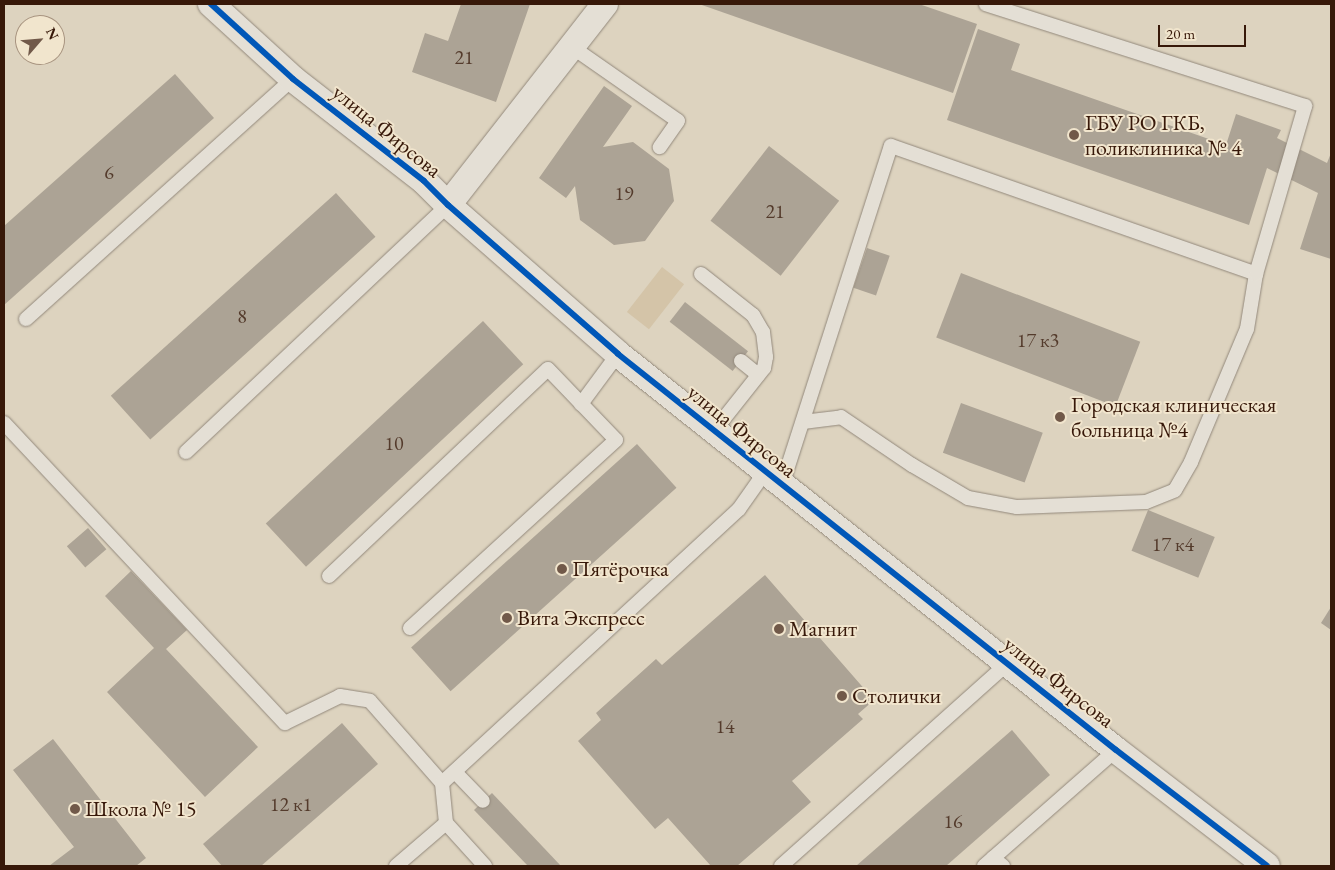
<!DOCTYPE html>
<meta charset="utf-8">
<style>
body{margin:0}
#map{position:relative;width:1335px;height:870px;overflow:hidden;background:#ddd3bf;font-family:"EB Garamond",serif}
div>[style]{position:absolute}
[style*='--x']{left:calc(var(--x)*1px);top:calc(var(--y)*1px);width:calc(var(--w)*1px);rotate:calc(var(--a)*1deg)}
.green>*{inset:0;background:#d4c4a8;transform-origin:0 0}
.building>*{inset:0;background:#aca395;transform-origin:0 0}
.roads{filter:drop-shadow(0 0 1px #92887b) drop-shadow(0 0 1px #92887b)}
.lane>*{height:14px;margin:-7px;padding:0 7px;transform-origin:7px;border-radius:7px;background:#e4dfd5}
.street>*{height:26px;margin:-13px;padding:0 13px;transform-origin:13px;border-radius:13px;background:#e4dfd5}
.cycleway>*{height:6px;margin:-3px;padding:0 3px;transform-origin:3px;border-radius:3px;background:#0057b8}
.dots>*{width:14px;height:14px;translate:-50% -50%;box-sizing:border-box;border:2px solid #f1e5cd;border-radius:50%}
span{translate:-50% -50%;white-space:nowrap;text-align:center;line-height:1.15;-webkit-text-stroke:4px #f1e5cd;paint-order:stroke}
.number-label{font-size:20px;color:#543b2c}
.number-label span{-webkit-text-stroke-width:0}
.poi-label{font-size:22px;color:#371809}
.left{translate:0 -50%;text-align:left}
.street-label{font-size:22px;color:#371809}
.frame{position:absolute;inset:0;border:5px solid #371809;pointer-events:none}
.north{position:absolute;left:15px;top:15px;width:50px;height:50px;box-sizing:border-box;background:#f1e5cd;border:1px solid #a7937f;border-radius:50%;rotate:63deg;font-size:14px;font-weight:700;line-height:20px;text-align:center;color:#371809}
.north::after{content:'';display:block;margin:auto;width:18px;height:22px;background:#715949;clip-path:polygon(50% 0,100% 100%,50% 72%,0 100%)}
.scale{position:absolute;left:1158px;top:25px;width:88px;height:22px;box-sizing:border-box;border:2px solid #371809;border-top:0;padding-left:6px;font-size:15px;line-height:18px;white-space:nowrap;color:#371809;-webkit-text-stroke:4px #f1e5cd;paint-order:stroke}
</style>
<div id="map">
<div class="green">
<i style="left:662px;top:267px;width:28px;height:57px;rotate:38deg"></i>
</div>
<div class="building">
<i style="clip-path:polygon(461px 4px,530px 4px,496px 102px,412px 72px,425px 33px,448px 41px)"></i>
<i style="clip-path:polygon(699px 4px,919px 4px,977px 24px,953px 93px)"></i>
<i style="clip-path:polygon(978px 29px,1020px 44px,1011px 70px,1226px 145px,1236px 114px,1281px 130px,1277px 138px,1327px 163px,1331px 153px,1331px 259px,1300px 249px,1318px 193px,1267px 168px,1249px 225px,947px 120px)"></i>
<i style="clip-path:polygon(175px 74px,214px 118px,4px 305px,4px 226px)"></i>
<i style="clip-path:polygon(604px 86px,632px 106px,603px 147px,633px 142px,669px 169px,674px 201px,645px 241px,614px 245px,580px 220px,575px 186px,566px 198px,539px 178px)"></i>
<i style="left:769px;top:146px;width:89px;height:95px;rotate:38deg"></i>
<i style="left:336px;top:193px;width:59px;height:303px;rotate:48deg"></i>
<i style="left:867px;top:248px;width:24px;height:42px;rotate:19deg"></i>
<i style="left:961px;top:273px;width:192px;height:69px;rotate:21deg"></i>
<i style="left:685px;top:302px;width:80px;height:25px;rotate:38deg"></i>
<i style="left:483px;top:321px;width:59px;height:297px;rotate:47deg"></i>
<i style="left:961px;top:403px;width:87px;height:53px;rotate:20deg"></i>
<i style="left:637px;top:444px;width:59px;height:304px;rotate:48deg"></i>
<i style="left:1148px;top:510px;width:72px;height:44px;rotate:22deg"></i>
<i style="left:88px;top:528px;width:28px;height:28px;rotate:49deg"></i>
<i style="clip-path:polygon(131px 571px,187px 630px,166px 649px,258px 747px,205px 797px,107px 692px,154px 648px,105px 596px)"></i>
<i style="clip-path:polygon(765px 575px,874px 700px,858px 714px,863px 719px,792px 781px,811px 802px,737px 866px,711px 866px,668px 818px,655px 829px,578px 741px,601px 720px,596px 713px,656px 659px,662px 665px)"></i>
<i style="clip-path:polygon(1331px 607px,1331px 630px,1321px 623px)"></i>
<i style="clip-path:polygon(342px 723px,378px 764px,261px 866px,222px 866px,203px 844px)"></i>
<i style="clip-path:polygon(1012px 730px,1050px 775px,946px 866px,856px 866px)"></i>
<i style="clip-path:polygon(53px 739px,146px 858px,136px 866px,49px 866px,74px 847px,13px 770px)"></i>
<i style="clip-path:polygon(492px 793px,561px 866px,528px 866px,474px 810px)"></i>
</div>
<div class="roads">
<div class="lane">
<i style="--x:572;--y:47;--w:129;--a:34.9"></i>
<i style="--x:678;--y:121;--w:32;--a:125"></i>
<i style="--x:701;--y:274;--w:66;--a:38.3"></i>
<i style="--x:753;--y:315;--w:20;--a:60"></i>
<i style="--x:763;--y:332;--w:25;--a:83"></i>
<i style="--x:766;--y:357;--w:11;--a:100"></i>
<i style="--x:764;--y:368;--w:80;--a:128.4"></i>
<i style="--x:26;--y:319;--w:359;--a:-42"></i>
<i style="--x:741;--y:361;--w:22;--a:39"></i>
<i style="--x:581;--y:404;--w:62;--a:-53.5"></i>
<i style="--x:803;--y:422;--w:38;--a:-7"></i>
<i style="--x:841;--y:417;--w:86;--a:34.1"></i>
<i style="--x:912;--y:465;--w:65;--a:30.5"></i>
<i style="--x:968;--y:498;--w:50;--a:10.4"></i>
<i style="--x:1017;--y:507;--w:129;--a:-2.2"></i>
<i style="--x:1146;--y:502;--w:31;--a:-22"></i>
<i style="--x:1175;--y:490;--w:32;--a:-60"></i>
<i style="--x:1191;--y:462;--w:144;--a:-67.2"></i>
<i style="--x:1247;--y:329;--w:56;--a:-80.7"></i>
<i style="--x:4;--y:423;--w:411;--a:46.9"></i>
<i style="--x:285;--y:723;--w:61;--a:-26.1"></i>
<i style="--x:340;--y:696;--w:30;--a:9"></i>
<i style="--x:370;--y:701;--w:109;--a:48.7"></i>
<i style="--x:442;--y:783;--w:404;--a:-42.7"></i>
<i style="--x:739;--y:509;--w:45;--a:-54.9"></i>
<i style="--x:186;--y:452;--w:360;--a:-43.3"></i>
<i style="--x:782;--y:485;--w:356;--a:-72.2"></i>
<i style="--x:891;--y:146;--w:387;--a:19.3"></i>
<i style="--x:1256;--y:274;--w:175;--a:-73.7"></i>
<i style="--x:1305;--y:106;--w:335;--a:-162.3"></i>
<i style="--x:329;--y:576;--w:301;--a:-43.4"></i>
<i style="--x:548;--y:369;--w:98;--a:46.2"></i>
<i style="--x:616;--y:440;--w:279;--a:137.6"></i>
<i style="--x:455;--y:772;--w:40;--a:46"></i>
<i style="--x:442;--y:783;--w:40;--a:84.3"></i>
<i style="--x:446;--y:823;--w:58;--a:47.8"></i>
<i style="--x:993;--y:858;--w:13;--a:39"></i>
<i style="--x:396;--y:866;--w:66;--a:-40.7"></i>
<i style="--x:781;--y:866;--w:303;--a:-41.8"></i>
<i style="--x:984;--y:866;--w:176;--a:-41.3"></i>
</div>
<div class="street">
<i style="--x:211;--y:4;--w:111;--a:42.4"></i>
<i style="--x:293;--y:79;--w:166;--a:37.9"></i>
<i style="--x:424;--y:181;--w:34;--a:45"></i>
<i style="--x:448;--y:205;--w:226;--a:41.2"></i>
<i style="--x:618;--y:354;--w:636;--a:38.49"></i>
<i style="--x:1116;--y:750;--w:190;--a:37.5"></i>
<i style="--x:448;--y:205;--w:255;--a:-52"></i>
</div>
</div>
<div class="cycleway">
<i style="--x:211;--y:4;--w:111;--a:42.4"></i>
<i style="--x:293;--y:79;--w:166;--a:37.9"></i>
<i style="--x:424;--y:181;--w:34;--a:45"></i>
<i style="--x:448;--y:205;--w:226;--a:41.2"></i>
<i style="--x:618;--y:354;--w:636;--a:38.49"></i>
<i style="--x:1116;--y:750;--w:190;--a:37.5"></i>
</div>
<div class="dots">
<i style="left:1074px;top:135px;background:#715949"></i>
<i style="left:1060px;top:417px;background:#715949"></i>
<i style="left:562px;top:569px;background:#715949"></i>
<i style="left:507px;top:618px;background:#715949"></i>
<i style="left:779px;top:629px;background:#715949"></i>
<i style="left:842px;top:696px;background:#715949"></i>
<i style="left:75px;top:809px;background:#715949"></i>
</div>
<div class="number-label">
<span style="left:464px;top:57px">21</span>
<span style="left:109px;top:172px">6</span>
<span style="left:624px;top:193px">19</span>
<span style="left:775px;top:211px">21</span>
<span style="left:242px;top:316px">8</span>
<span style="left:1038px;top:340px">17 к3</span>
<span style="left:394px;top:443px">10</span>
<span style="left:1173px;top:544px">17 к4</span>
<span style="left:725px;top:726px">14</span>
<span style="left:291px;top:804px">12 к1</span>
<span style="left:953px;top:821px">16</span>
</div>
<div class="poi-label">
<span class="left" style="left:1085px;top:135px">ГБУ РО ГКБ,<br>поликлиника № 4</span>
<span class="left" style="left:1071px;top:417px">Городская клиническая<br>больница №4</span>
<span class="left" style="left:572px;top:569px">Пятёрочка</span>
<span class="left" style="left:517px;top:618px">Вита Экспресс</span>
<span class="left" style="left:789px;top:629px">Магнит</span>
<span class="left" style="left:852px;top:696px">Столички</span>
<span class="left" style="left:85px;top:809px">Школа № 15</span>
</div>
<div class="street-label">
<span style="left:387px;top:131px;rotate:39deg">улица Фирсова</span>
<span style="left:742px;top:431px;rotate:39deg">улица Фирсова</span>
<span style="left:1059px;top:682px;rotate:38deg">улица Фирсова</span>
</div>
<div class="frame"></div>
<div class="north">N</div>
<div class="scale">20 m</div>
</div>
